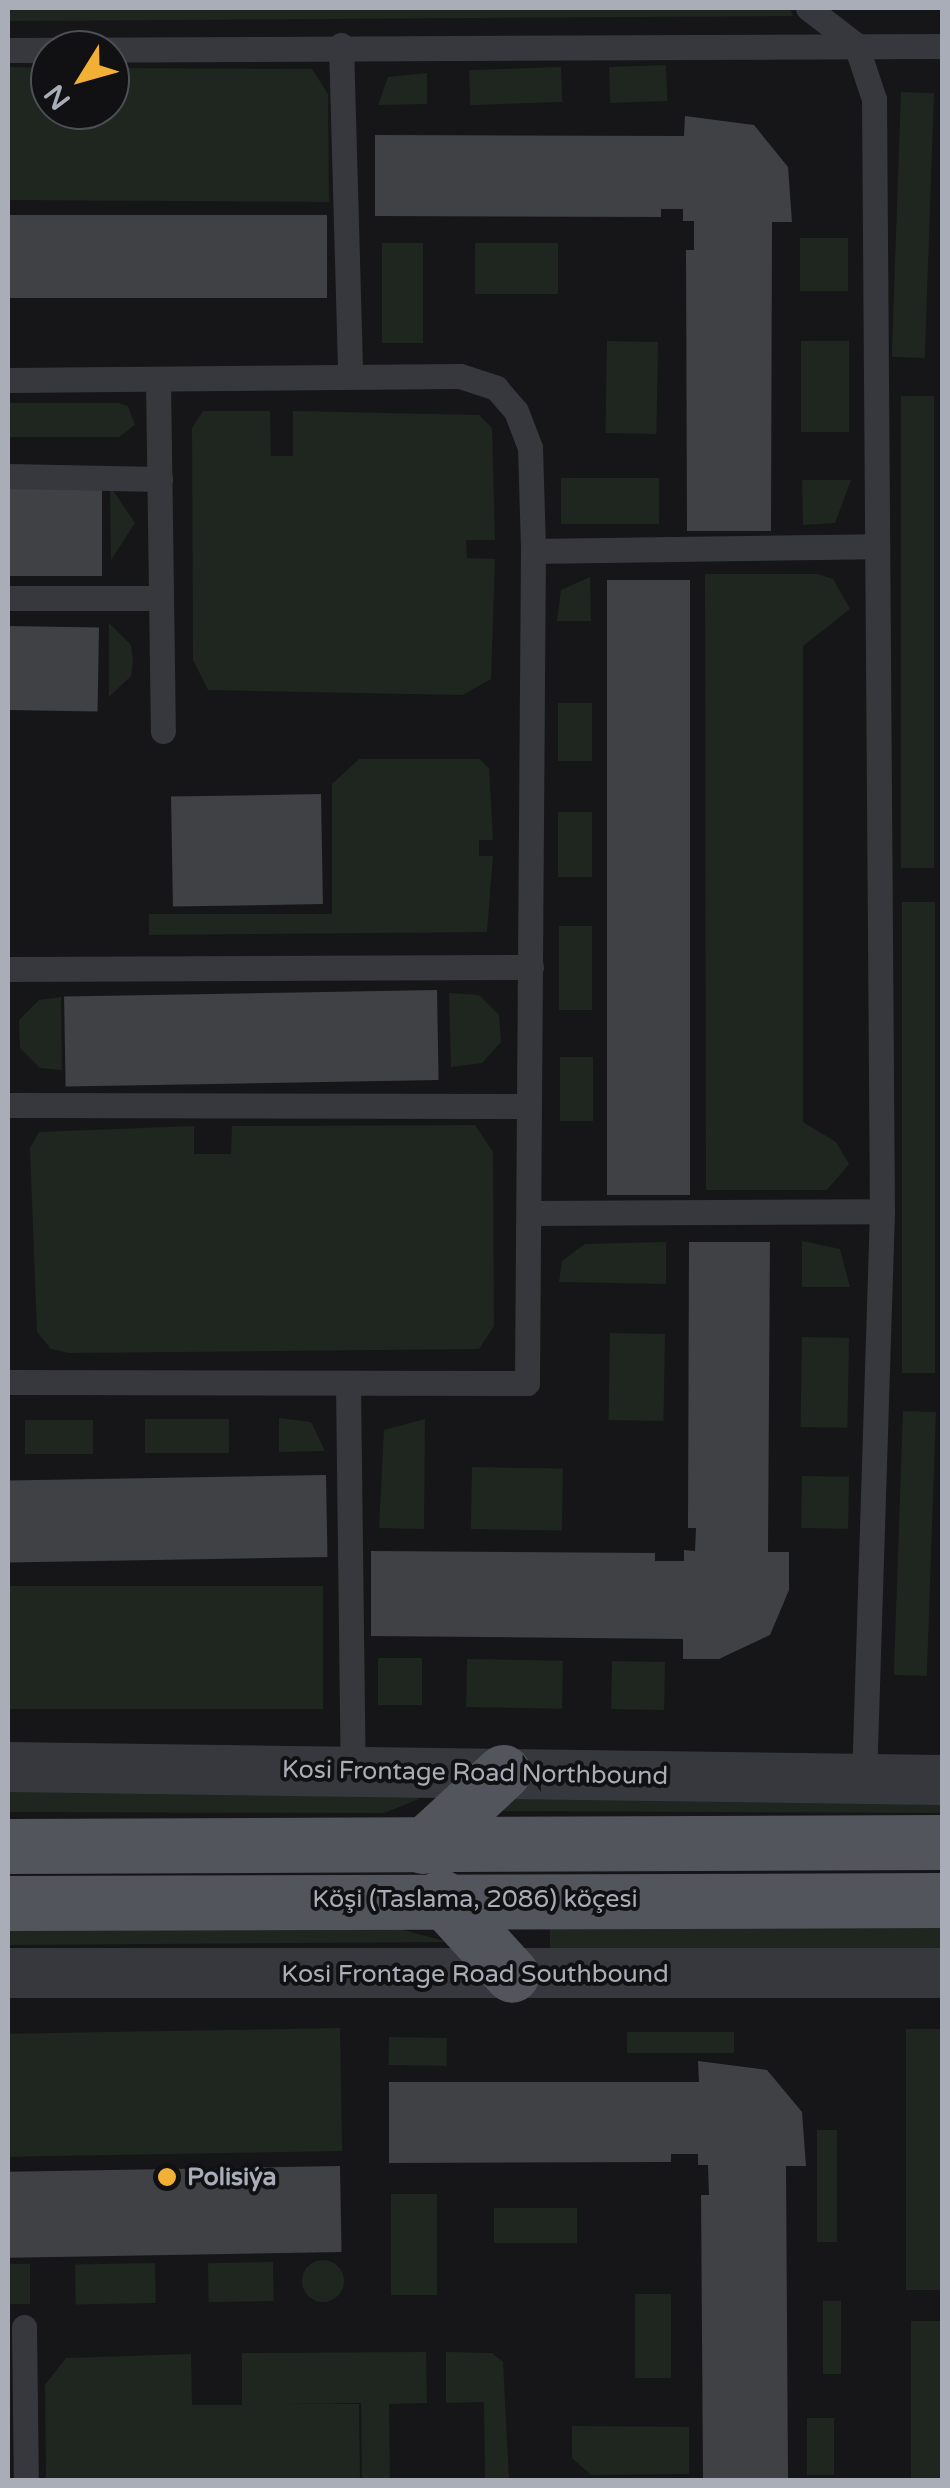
<!DOCTYPE html>
<meta charset="utf-8">
<style>
body{margin:0}
#map{position:relative;width:950px;height:2488px;overflow:hidden;background:#161618;font-family:"Varela Round",sans-serif}
div>[style]{position:absolute}
[style*='--x']{left:calc(var(--x)*1px);top:calc(var(--y)*1px);width:calc(var(--w)*1px);rotate:calc(var(--a)*1deg)}
.green>*{inset:0;background:#1e261f;transform-origin:0 0}
.round{border-radius:50%}
.building>*{inset:0;background:#404145;transform-origin:0 0}
.service>*{height:25px;margin:-12.5px;padding:0 12.5px;transform-origin:12.5px;border-radius:12.5px;background:#37383d}
.minor>*{height:50px;margin:-25px;padding:0 25px;transform-origin:25px;border-radius:25px;background:#37383d}
.primary>*{height:55px;margin:-27.5px;padding:0 27.5px;transform-origin:27.5px;border-radius:27.5px;background:#53555c}
.dots>*{width:28px;height:28px;translate:-50% -50%;box-sizing:border-box;border:5px solid #111113;border-radius:50%}
span{translate:-50% -50%;white-space:nowrap;text-align:center;line-height:1.15;-webkit-text-stroke:8px #111113;paint-order:stroke}
.street-label{font-size:25px;color:#a8adb8}
.poi-label{font-size:25px;color:#a8adb8;font-weight:700}
.left{translate:0 -50%;text-align:left}
.frame{position:absolute;inset:0;border:10px solid #a8adb8;pointer-events:none}
.north{position:absolute;left:30px;top:30px;width:100px;height:100px;box-sizing:border-box;background:#111113;border:2px solid #4d4f55;border-radius:50%;rotate:233deg;font-size:28px;font-weight:700;line-height:40px;text-align:center;color:#a8adb8}
.north::after{content:'';display:block;margin:auto;width:35px;height:45px;background:#f2b134;clip-path:polygon(50% 0,100% 100%,50% 72%,0 100%)}
</style>
<div id="map">
<div class="green">
<i style="clip-path:polygon(8px 8px,790px 8px,793px 16px,8px 21px)"></i>
<i style="left:666px;top:65px;width:36px;height:57px;rotate:88deg"></i>
<i style="clip-path:polygon(8px 67px,50px 68px,50px 110px,110px 110px,110px 68px,312px 69px,328px 94px,329px 202px,8px 200px)"></i>
<i style="left:561px;top:67px;width:35px;height:92px;rotate:88deg"></i>
<i style="clip-path:polygon(427px 73px,427px 104px,378px 105px,388px 77px)"></i>
<i style="left:901px;top:92px;width:33px;height:265px;rotate:2deg"></i>
<i style="left:800px;top:238px;width:48px;height:53px"></i>
<i style="left:382px;top:243px;width:41px;height:100px"></i>
<i style="left:475px;top:243px;width:83px;height:51px"></i>
<i style="left:607px;top:341px;width:51px;height:92px;rotate:1deg"></i>
<i style="left:801px;top:341px;width:48px;height:91px"></i>
<i style="left:901px;top:396px;width:33px;height:472px"></i>
<i style="clip-path:polygon(8px 403px,118px 403px,128px 406px,135px 425px,119px 437px,8px 437px)"></i>
<i style="clip-path:polygon(203px 411px,270px 411px,271px 456px,293px 456px,293px 411px,479px 415px,492px 428px,495px 540px,466px 540px,467px 558px,495px 559px,491px 679px,463px 695px,208px 690px,193px 660px,192px 428px)"></i>
<i style="left:561px;top:478px;width:98px;height:46px"></i>
<i style="clip-path:polygon(802px 480px,851px 480px,835px 523px,803px 525px)"></i>
<i style="clip-path:polygon(110px 486px,135px 523px,111px 560px)"></i>
<i style="clip-path:polygon(705px 574px,818px 574px,833px 579px,850px 609px,803px 646px,803px 1122px,836px 1142px,849px 1164px,827px 1190px,706px 1190px)"></i>
<i style="clip-path:polygon(590px 577px,591px 621px,557px 621px,561px 590px)"></i>
<i style="clip-path:polygon(109px 623px,131px 645px,133px 660px,131px 676px,109px 697px)"></i>
<i style="left:592px;top:703px;width:58px;height:34px;rotate:90deg"></i>
<i style="clip-path:polygon(359px 759px,479px 759px,489px 768px,493px 840px,479px 840px,479px 856px,493px 856px,487px 932px,149px 935px,149px 914px,332px 914px,332px 784px)"></i>
<i style="left:558px;top:812px;width:34px;height:65px"></i>
<i style="left:902px;top:902px;width:33px;height:471px"></i>
<i style="left:559px;top:926px;width:33px;height:84px"></i>
<i style="clip-path:polygon(449px 993px,479px 995px,499px 1015px,501px 1042px,482px 1063px,451px 1067px)"></i>
<i style="clip-path:polygon(61px 997px,62px 1070px,40px 1068px,20px 1048px,19px 1020px,39px 1000px)"></i>
<i style="left:560px;top:1057px;width:33px;height:64px"></i>
<i style="clip-path:polygon(475px 1125px,493px 1152px,494px 1326px,479px 1349px,69px 1353px,51px 1349px,37px 1332px,30px 1148px,39px 1132px,194px 1126px,194px 1154px,231px 1154px,232px 1126px)"></i>
<i style="clip-path:polygon(802px 1241px,840px 1249px,850px 1287px,802px 1287px)"></i>
<i style="clip-path:polygon(666px 1242px,666px 1284px,559px 1282px,562px 1261px,585px 1244px)"></i>
<i style="left:610px;top:1333px;width:55px;height:87px;rotate:1deg"></i>
<i style="left:802px;top:1337px;width:47px;height:90px;rotate:1deg"></i>
<i style="left:903px;top:1411px;width:33px;height:264px;rotate:2deg"></i>
<i style="clip-path:polygon(279px 1418px,311px 1422px,325px 1451px,279px 1452px)"></i>
<i style="left:145px;top:1419px;width:84px;height:34px"></i>
<i style="clip-path:polygon(425px 1419px,424px 1529px,379px 1528px,384px 1430px)"></i>
<i style="left:25px;top:1420px;width:68px;height:34px"></i>
<i style="left:472px;top:1467px;width:91px;height:62px;rotate:1deg"></i>
<i style="left:802px;top:1476px;width:47px;height:52px;rotate:1deg"></i>
<i style="left:323px;top:1586px;width:123px;height:315px;rotate:90deg"></i>
<i style="left:378px;top:1658px;width:44px;height:47px"></i>
<i style="left:467px;top:1659px;width:96px;height:48px;rotate:1deg"></i>
<i style="left:612px;top:1661px;width:53px;height:48px;rotate:1deg"></i>
<i style="clip-path:polygon(8px 1791px,419px 1794px,419px 1799px,384px 1813px,8px 1812px)"></i>
<i style="clip-path:polygon(525px 1794px,942px 1794px,942px 1813px,499px 1811px,499px 1803px)"></i>
<i style="left:550px;top:1926px;width:392px;height:36px"></i>
<i style="clip-path:polygon(8px 1928px,400px 1929px,448px 1942px,8px 1945px)"></i>
<i style="left:340px;top:2028px;width:123px;height:332px;rotate:89deg"></i>
<i style="left:942px;top:2029px;width:261px;height:36px;rotate:90deg"></i>
<i style="left:734px;top:2032px;width:21px;height:107px;rotate:90deg"></i>
<i style="left:389px;top:2037px;width:58px;height:28px;rotate:1deg"></i>
<i style="left:817px;top:2130px;width:20px;height:112px"></i>
<i style="left:391px;top:2194px;width:46px;height:101px"></i>
<i style="left:577px;top:2208px;width:35px;height:83px;rotate:90deg"></i>
<i class="round" style="left:302px;top:2260px;width:42px;height:42px"></i>
<i style="left:273px;top:2262px;width:39px;height:65px;rotate:89deg"></i>
<i style="left:155px;top:2263px;width:40px;height:80px;rotate:89deg"></i>
<i style="left:8px;top:2264px;width:22px;height:40px"></i>
<i style="left:635px;top:2294px;width:36px;height:84px"></i>
<i style="left:823px;top:2301px;width:18px;height:73px"></i>
<i style="left:942px;top:2321px;width:159px;height:31px;rotate:90deg"></i>
<i style="clip-path:polygon(426px 2352px,427px 2403px,389px 2404px,390px 2480px,362px 2480px,361px 2403px,284px 2404px,359px 2404px,360px 2480px,46px 2480px,45px 2385px,66px 2358px,191px 2354px,192px 2405px,242px 2405px,242px 2353px)"></i>
<i style="clip-path:polygon(446px 2352px,492px 2353px,503px 2362px,509px 2480px,485px 2480px,484px 2402px,446px 2403px)"></i>
<i style="left:807px;top:2418px;width:27px;height:57px"></i>
<i style="clip-path:polygon(572px 2426px,689px 2427px,689px 2474px,591px 2475px,572px 2458px)"></i>
</div>
<div class="building">
<i style="clip-path:polygon(685px 116px,754px 125px,788px 167px,792px 222px,772px 222px,771px 531px,687px 531px,686px 250px,694px 250px,694px 221px,683px 221px,683px 209px,661px 209px,661px 217px,375px 216px,375px 135px,684px 136px)"></i>
<i style="left:8px;top:215px;width:319px;height:83px"></i>
<i style="left:8px;top:485px;width:94px;height:91px"></i>
<i style="left:607px;top:580px;width:83px;height:615px"></i>
<i style="left:8px;top:626px;width:91px;height:84px;rotate:1deg"></i>
<i style="left:321px;top:794px;width:110px;height:150px;rotate:89deg"></i>
<i style="left:437px;top:990px;width:90px;height:373px;rotate:89deg"></i>
<i style="clip-path:polygon(689px 1242px,770px 1242px,768px 1552px,789px 1552px,789px 1590px,770px 1635px,719px 1659px,683px 1659px,683px 1639px,371px 1636px,371px 1551px,655px 1553px,655px 1561px,684px 1561px,684px 1550px,695px 1551px,696px 1528px,688px 1528px)"></i>
<i style="left:326px;top:1475px;width:82px;height:318px;rotate:89deg"></i>
<i style="clip-path:polygon(698px 2061px,767px 2070px,802px 2112px,806px 2166px,786px 2166px,788px 2479px,703px 2479px,701px 2195px,709px 2195px,708px 2165px,698px 2165px,698px 2154px,671px 2154px,671px 2162px,389px 2163px,389px 2082px,699px 2082px)"></i>
<i style="left:340px;top:2166px;width:86px;height:332px;rotate:89deg"></i>
</div>
<div class="service">
<i style="--x:808;--y:8;--w:61;--a:37.6"></i>
<i style="--x:856;--y:45;--w:57;--a:71.6"></i>
<i style="--x:874;--y:99;--w:1112;--a:89.59"></i>
<i style="--x:882;--y:1211;--w:569;--a:91.81"></i>
<i style="--x:341;--y:45;--w:330;--a:88.4"></i>
<i style="--x:8;--y:50;--w:934;--a:-0.25"></i>
<i style="--x:158;--y:379;--w:352;--a:89.2"></i>
<i style="--x:8;--y:380;--w:452;--a:-0.5"></i>
<i style="--x:460;--y:376;--w:38;--a:18"></i>
<i style="--x:496;--y:388;--w:30;--a:49"></i>
<i style="--x:516;--y:411;--w:39;--a:69"></i>
<i style="--x:530;--y:447;--w:104;--a:88.3"></i>
<i style="--x:533;--y:551;--w:340;--a:-0.8"></i>
<i style="--x:8;--y:476;--w:152;--a:1.1"></i>
<i style="--x:8;--y:598;--w:152;--a:0"></i>
<i style="--x:8;--y:969;--w:523;--a:-0.22"></i>
<i style="--x:8;--y:1105;--w:521;--a:0.11"></i>
<i style="--x:529;--y:1213;--w:353;--a:-0.3"></i>
<i style="--x:8;--y:1382;--w:519;--a:0.11"></i>
<i style="--x:527;--y:1383;--w:832;--a:-89.59"></i>
<i style="--x:348;--y:1385;--w:386;--a:89.3"></i>
<i style="--x:24;--y:2327;--w:153;--a:89.3"></i>
</div>
<div class="minor">
<i style="--x:8;--y:1767;--w:934;--a:0.8"></i>
<i style="--x:8;--y:1973;--w:934;--a:0"></i>
</div>
<div class="primary">
<i style="--x:8;--y:1846;--w:934;--a:-0.25"></i>
<i style="--x:423;--y:1846;--w:109;--a:-42.8"></i>
<i style="--x:441;--y:1897;--w:105;--a:47.7"></i>
<i style="--x:8;--y:1903;--w:934;--a:-0.18"></i>
</div>
<div class="dots">
<i style="left:167px;top:2177px;background:#f2b134"></i>
</div>
<div class="street-label">
<span style="left:475px;top:1773px;rotate:1deg">Kosi Frontage Road Northbound</span>
<span style="left:475px;top:1899px">Köşi (Taslama, 2086) köçesi</span>
<span style="left:475px;top:1974px">Kosi Frontage Road Southbound</span>
</div>
<div class="poi-label">
<span class="left" style="left:187px;top:2177px">Polisiýa</span>
</div>
<div class="frame"></div>
<div class="north">N</div>
</div>
